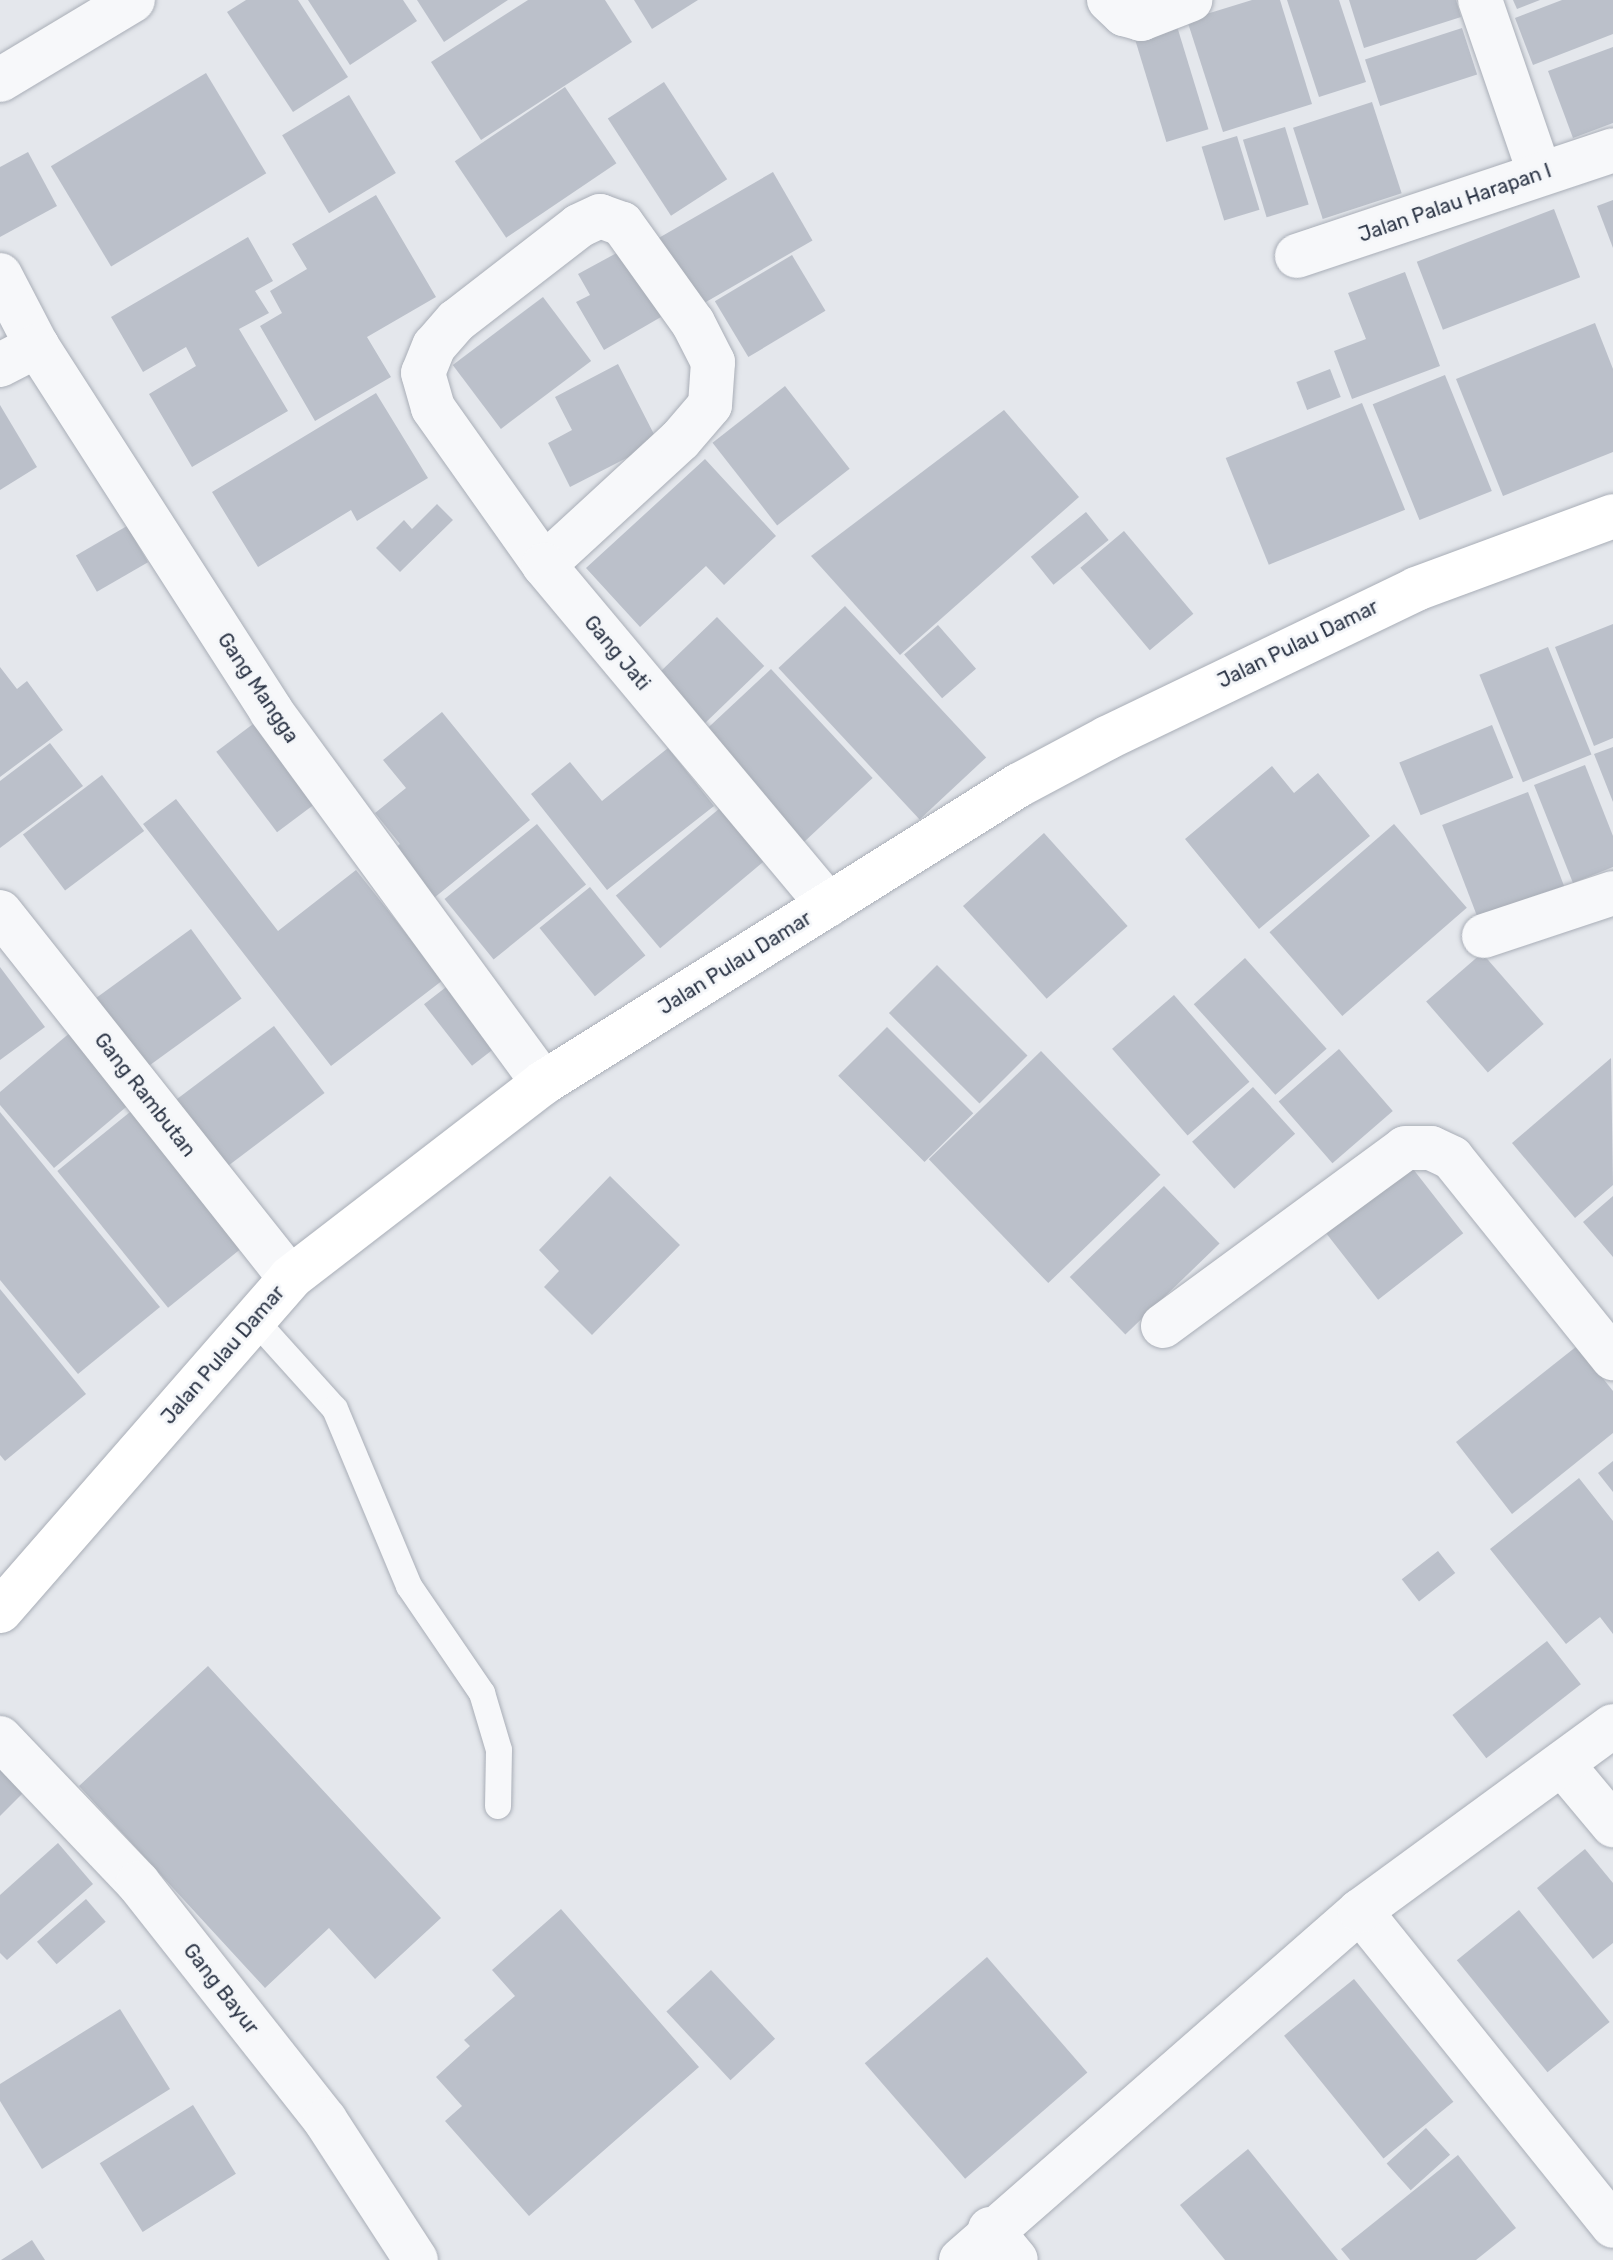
<!DOCTYPE html>
<style>
body{margin:0}
#map{position:relative;width:1613px;height:2260px;overflow:hidden;background:#e4e7ec;font-family:Rubik,sans-serif}
div>[style]{position:absolute}
[style*='--x']{left:calc(var(--x)*1px);top:calc(var(--y)*1px);width:calc(var(--w)*1px);rotate:calc(var(--a)*1deg)}
.building>*{inset:0;background:#bbc0ca;transform-origin:0 0}
.roads{filter:drop-shadow(0 0 2px #a9aeb7) drop-shadow(0 0 2px #a9aeb7)}
.lane>*{height:26px;margin:-13px;padding:0 13px;transform-origin:13px;border-radius:13px;background:#f7f8fa}
.street>*{height:44px;margin:-22px;padding:0 22px;transform-origin:22px;border-radius:22px;background:#f7f8fa}
.secondary>*{height:44px;margin:-22px;padding:0 22px;transform-origin:22px;border-radius:22px;background:#fff}
span{translate:-50% -50%;white-space:nowrap;text-align:center;line-height:1.15;-webkit-text-stroke:6px #f4f6f9;paint-order:stroke}
.street-label{font-size:20px;color:#2b3445}
</style>
<div id="map">
<div class="building">
<i style="clip-path:polygon(246px 0,298px 0,348px 77px,293px 112px,227px 12px)"></i>
<i style="clip-path:polygon(308px 0,403px 0,417px 21px,350px 65px)"></i>
<i style="clip-path:polygon(417px 0,508px 0,444px 42px)"></i>
<i style="clip-path:polygon(528px 0,605px 0,632px 42px,481px 140px,431px 62px)"></i>
<i style="clip-path:polygon(634px 0,698px 0,652px 29px)"></i>
<i style="clip-path:polygon(1252px 0,1280px 0,1312px 104px,1223px 132px,1187px 20px)"></i>
<i style="clip-path:polygon(1287px 0,1339px 0,1366px 82px,1319px 97px)"></i>
<i style="clip-path:polygon(1349px 0,1456px 0,1461px 17px,1364px 48px)"></i>
<i style="clip-path:polygon(1513px 0,1540px 0,1517px 9px)"></i>
<i style="clip-path:polygon(1562px 0,1613px 0,1613px 34px,1533px 65px,1515px 18px)"></i>
<i style="left:1176px;top:23px;width:111px;height:44px;rotate:73deg"></i>
<i style="left:1462px;top:28px;width:49px;height:102px;rotate:72deg"></i>
<i style="clip-path:polygon(1613px 47px,1613px 123px,1573px 138px,1548px 71px)"></i>
<i style="left:206px;top:73px;width:117px;height:181px;rotate:59deg"></i>
<i style="left:664px;top:82px;width:116px;height:67px;rotate:57deg"></i>
<i style="left:565px;top:87px;width:92px;height:133px;rotate:56deg"></i>
<i style="left:349px;top:95px;width:91px;height:78px;rotate:59deg"></i>
<i style="left:1372px;top:102px;width:96px;height:83px;rotate:72deg"></i>
<i style="left:1285px;top:127px;width:81px;height:44px;rotate:73deg"></i>
<i style="left:1237px;top:136px;width:77px;height:37px;rotate:73deg"></i>
<i style="clip-path:polygon(28px 152px,57px 206px,0 237px,0 167px)"></i>
<i style="left:773px;top:172px;width:79px;height:135px;rotate:60deg"></i>
<i style="clip-path:polygon(376px 195px,436px 297px,367px 337px,391px 377px,315px 421px,260px 326px,282px 313px,270px 291px,307px 269px,292px 244px)"></i>
<i style="clip-path:polygon(1613px 200px,1613px 248px,1597px 206px)"></i>
<i style="left:1554px;top:209px;width:73px;height:147px;rotate:69deg"></i>
<i style="clip-path:polygon(248px 237px,273px 281px,255px 291px,269px 313px,239px 329px,288px 411px,192px 467px,149px 394px,196px 366px,186px 347px,143px 372px,111px 317px)"></i>
<i style="clip-path:polygon(624px 249px,661px 317px,604px 350px,576px 302px,590px 295px,578px 274px)"></i>
<i style="left:792px;top:255px;width:65px;height:90px;rotate:59deg"></i>
<i style="clip-path:polygon(1405px 272px,1440px 366px,1352px 399px,1334px 351px,1366px 339px,1348px 293px)"></i>
<i style="left:543px;top:297px;width:80px;height:113px;rotate:53deg"></i>
<i style="clip-path:polygon(1595px 323px,1613px 369px,1613px 452px,1503px 496px,1456px 379px)"></i>
<i style="clip-path:polygon(618px 364px,658px 442px,570px 487px,548px 443px,572px 430px,555px 397px)"></i>
<i style="left:1330px;top:369px;width:30px;height:36px;rotate:69deg"></i>
<i style="left:1445px;top:375px;width:125px;height:78px;rotate:68deg"></i>
<i style="left:785px;top:386px;width:105px;height:92px;rotate:52deg"></i>
<i style="clip-path:polygon(376px 393px,428px 478px,357px 521px,351px 510px,258px 567px,212px 492px)"></i>
<i style="left:1362px;top:403px;width:115px;height:147px;rotate:68deg"></i>
<i style="clip-path:polygon(0 405px,37px 467px,0 490px)"></i>
<i style="clip-path:polygon(1004px 410px,1079px 497px,900px 655px,811px 556px)"></i>
<i style="clip-path:polygon(705px 459px,776px 536px,724px 585px,706px 566px,640px 627px,586px 568px)"></i>
<i style="clip-path:polygon(437px 504px,453px 520px,400px 572px,376px 548px,404px 520px,412px 529px)"></i>
<i style="left:1086px;top:512px;width:36px;height:71px;rotate:51deg"></i>
<i style="left:127px;top:526px;width:42px;height:59px;rotate:60deg"></i>
<i style="left:1124px;top:531px;width:108px;height:57px;rotate:50deg"></i>
<i style="left:845px;top:606px;width:207px;height:91px;rotate:47deg"></i>
<i style="left:717px;top:617px;width:68px;height:89px;rotate:46deg"></i>
<i style="clip-path:polygon(1613px 624px,1613px 738px,1594px 746px,1555px 647px)"></i>
<i style="left:938px;top:625px;width:58px;height:45px;rotate:49deg"></i>
<i style="left:1548px;top:647px;width:116px;height:74px;rotate:68deg"></i>
<i style="clip-path:polygon(0 667px,17px 689px,27px 681px,63px 730px,0 777px)"></i>
<i style="left:771px;top:669px;width:149px;height:96px;rotate:47deg"></i>
<i style="clip-path:polygon(442px 712px,530px 820px,429px 902px,390px 853px,400px 844px,375px 813px,406px 788px,383px 760px)"></i>
<i style="left:253px;top:724px;width:101px;height:46px;rotate:53deg"></i>
<i style="left:1492px;top:725px;width:57px;height:100px;rotate:68deg"></i>
<i style="clip-path:polygon(50px 743px,83px 786px,0 848px,0 781px)"></i>
<i style="clip-path:polygon(1613px 747px,1613px 802px,1594px 754px)"></i>
<i style="clip-path:polygon(668px 748px,714px 806px,607px 890px,531px 794px,570px 762px,602px 801px)"></i>
<i style="clip-path:polygon(1585px 765px,1613px 836px,1613px 867px,1573px 883px,1534px 785px)"></i>
<i style="clip-path:polygon(1272px 766px,1294px 793px,1318px 773px,1370px 836px,1259px 929px,1185px 839px)"></i>
<i style="left:102px;top:775px;width:70px;height:99px;rotate:53deg"></i>
<i style="left:1528px;top:792px;width:102px;height:92px;rotate:69deg"></i>
<i style="clip-path:polygon(176px 799px,278px 931px,356px 870px,443px 980px,331px 1066px,143px 824px)"></i>
<i style="left:720px;top:808px;width:69px;height:136px;rotate:50deg"></i>
<i style="left:537px;top:824px;width:78px;height:119px;rotate:51deg"></i>
<i style="left:1394px;top:824px;width:111px;height:165px;rotate:49deg"></i>
<i style="left:1044px;top:833px;width:125px;height:109px;rotate:48deg"></i>
<i style="left:590px;top:887px;width:88px;height:65px;rotate:51deg"></i>
<i style="left:191px;top:929px;width:86px;height:128px;rotate:54deg"></i>
<i style="left:1482px;top:953px;width:94px;height:74px;rotate:49deg"></i>
<i style="left:1245px;top:958px;width:122px;height:69px;rotate:48deg"></i>
<i style="left:937px;top:965px;width:128px;height:68px;rotate:45deg"></i>
<i style="clip-path:polygon(0 967px,45px 1027px,0 1060px)"></i>
<i style="left:450px;top:984px;width:78px;height:33px;rotate:52deg"></i>
<i style="left:1174px;top:995px;width:115px;height:82px;rotate:49deg"></i>
<i style="left:274px;top:1026px;width:84px;height:126px;rotate:53deg"></i>
<i style="left:887px;top:1027px;width:122px;height:69px;rotate:45deg"></i>
<i style="clip-path:polygon(72px 1031px,132px 1102px,54px 1168px,0 1105px,0 1092px)"></i>
<i style="left:1339px;top:1049px;width:82px;height:80px;rotate:49deg"></i>
<i style="left:1041px;top:1051px;width:172px;height:156px;rotate:46deg"></i>
<i style="clip-path:polygon(1611px 1058px,1613px 1185px,1575px 1218px,1512px 1143px)"></i>
<i style="left:1253px;top:1087px;width:63px;height:82px;rotate:48deg"></i>
<i style="left:135px;top:1108px;width:176px;height:100px;rotate:51deg"></i>
<i style="clip-path:polygon(0 1112px,160px 1307px,78px 1374px,0 1280px)"></i>
<i style="left:1406px;top:1160px;width:93px;height:108px;rotate:52deg"></i>
<i style="clip-path:polygon(610px 1176px,680px 1245px,592px 1335px,544px 1287px,559px 1271px,539px 1250px)"></i>
<i style="left:1164px;top:1186px;width:80px;height:131px;rotate:46deg"></i>
<i style="clip-path:polygon(1613px 1196px,1613px 1257px,1583px 1222px)"></i>
<i style="clip-path:polygon(0 1289px,86px 1394px,5px 1461px,0 1455px)"></i>
<i style="clip-path:polygon(1577px 1346px,1613px 1391px,1613px 1433px,1512px 1514px,1456px 1442px)"></i>
<i style="clip-path:polygon(1613px 1461px,1613px 1492px,1598px 1473px)"></i>
<i style="clip-path:polygon(1579px 1478px,1613px 1521px,1613px 1634px,1600px 1617px,1566px 1644px,1490px 1549px)"></i>
<i style="left:1438px;top:1551px;width:28px;height:46px;rotate:52deg"></i>
<i style="left:1547px;top:1641px;width:55px;height:120px;rotate:52deg"></i>
<i style="clip-path:polygon(208px 1666px,441px 1918px,375px 1979px,329px 1928px,265px 1988px,79px 1786px)"></i>
<i style="clip-path:polygon(0 1765px,25px 1791px,0 1816px)"></i>
<i style="clip-path:polygon(58px 1843px,93px 1884px,7px 1960px,0 1953px,0 1895px)"></i>
<i style="clip-path:polygon(1585px 1849px,1613px 1883px,1613px 1943px,1593px 1959px,1537px 1888px)"></i>
<i style="left:86px;top:1899px;width:30px;height:65px;rotate:49deg"></i>
<i style="clip-path:polygon(561px 1909px,699px 2067px,529px 2216px,445px 2121px,462px 2106px,436px 2077px,470px 2046px,464px 2040px,515px 1996px,492px 1970px)"></i>
<i style="left:1519px;top:1910px;width:144px;height:80px;rotate:51deg"></i>
<i style="left:987px;top:1957px;width:153px;height:162px;rotate:49deg"></i>
<i style="left:711px;top:1970px;width:94px;height:61px;rotate:47deg"></i>
<i style="left:1354px;top:1979px;width:158px;height:90px;rotate:51deg"></i>
<i style="clip-path:polygon(120px 2009px,170px 2089px,42px 2169px,0 2101px,0 2084px)"></i>
<i style="left:193px;top:2105px;width:81px;height:110px;rotate:58deg"></i>
<i style="left:1426px;top:2128px;width:36px;height:53px;rotate:48deg"></i>
<i style="clip-path:polygon(1248px 2149px,1338px 2260px,1225px 2260px,1180px 2205px)"></i>
<i style="clip-path:polygon(1458px 2155px,1516px 2228px,1476px 2260px,1350px 2260px,1341px 2249px)"></i>
<i style="clip-path:polygon(32px 2240px,45px 2260px,1px 2260px)"></i>
</div>
<div class="roads">
<div class="lane">
<i style="--x:253;--y:1318;--w:122;--a:48"></i>
<i style="--x:335;--y:1409;--w:192;--a:67.3"></i>
<i style="--x:409;--y:1586;--w:130;--a:55.7"></i>
<i style="--x:482;--y:1693;--w:59;--a:73.4"></i>
<i style="--x:499;--y:1750;--w:56;--a:91"></i>
</div>
<div class="street">
<i style="--x:1109;--y:0;--w:21;--a:43"></i>
<i style="--x:1124;--y:14;--w:18;--a:16"></i>
<i style="--x:1141;--y:19;--w:53;--a:-21.2"></i>
<i style="--x:1480;--y:0;--w:184;--a:71"></i>
<i style="--x:0;--y:80;--w:155;--a:-31"></i>
<i style="--x:1297;--y:256;--w:333;--a:-18.5"></i>
<i style="--x:0;--y:275;--w:80;--a:62.5"></i>
<i style="--x:37;--y:346;--w:434;--a:57.3"></i>
<i style="--x:271;--y:711;--w:461;--a:53.8"></i>
<i style="--x:0;--y:365;--w:42;--a:-27.2"></i>
<i style="--x:544;--y:565;--w:185;--a:-42.6"></i>
<i style="--x:680;--y:440;--w:46;--a:-49.4"></i>
<i style="--x:710;--y:405;--w:43;--a:-86"></i>
<i style="--x:713;--y:362;--w:44;--a:-117.1"></i>
<i style="--x:693;--y:323;--w:122;--a:-125.6"></i>
<i style="--x:622;--y:224;--w:23;--a:-160"></i>
<i style="--x:600;--y:216;--w:23;--a:155"></i>
<i style="--x:579;--y:226;--w:155;--a:142.3"></i>
<i style="--x:456;--y:321;--w:33;--a:131"></i>
<i style="--x:434;--y:346;--w:29;--a:112"></i>
<i style="--x:423;--y:373;--w:36;--a:74"></i>
<i style="--x:433;--y:408;--w:192;--a:54.7"></i>
<i style="--x:544;--y:565;--w:443;--a:50.1"></i>
<i style="--x:0;--y:912;--w:467;--a:51.6"></i>
<i style="--x:1484;--y:936;--w:136;--a:-18.4"></i>
<i style="--x:1163;--y:1326;--w:300;--a:-36.3"></i>
<i style="--x:1405;--y:1148;--w:26;--a:0"></i>
<i style="--x:1431;--y:1148;--w:23;--a:25"></i>
<i style="--x:1452;--y:1158;--w:257;--a:51.2"></i>
<i style="--x:0;--y:1738;--w:200;--a:46.4"></i>
<i style="--x:138;--y:1883;--w:302;--a:51.7"></i>
<i style="--x:325;--y:2120;--w:167;--a:57"></i>
<i style="--x:1562;--y:1764;--w:80;--a:50.1"></i>
<i style="--x:1360;--y:1911;--w:404;--a:51.2"></i>
<i style="--x:990;--y:2229;--w:40;--a:50"></i>
<i style="--x:961;--y:2260;--w:530;--a:-41.18"></i>
<i style="--x:1360;--y:1911;--w:313;--a:-36.2"></i>
</div>
<div class="secondary">
<i style="--x:0;--y:1611;--w:442;--a:-48.9"></i>
<i style="--x:290;--y:1278;--w:319;--a:-37.6"></i>
<i style="--x:543;--y:1083;--w:562;--a:-32.05"></i>
<i style="--x:1019;--y:785;--w:100;--a:-28.1"></i>
<i style="--x:1107;--y:738;--w:343;--a:-25.7"></i>
<i style="--x:1416;--y:589;--w:210;--a:-20.3"></i>
</div>
</div>
<div class="street-label">
<span style="left:1455px;top:203px;rotate:-19deg">Jalan Palau Harapan I</span>
<span style="left:1298px;top:644px;rotate:-26deg">Jalan Pulau Damar</span>
<span style="left:617px;top:653px;rotate:50deg">Gang Jati</span>
<span style="left:258px;top:688px;rotate:56deg">Gang Mangga</span>
<span style="left:735px;top:963px;rotate:-32deg">Jalan Pulau Damar</span>
<span style="left:145px;top:1095px;rotate:52deg">Gang Rambutan</span>
<span style="left:223px;top:1355px;rotate:-49deg">Jalan Pulau Damar</span>
<span style="left:221px;top:1989px;rotate:52deg">Gang Bayur</span>
</div>
</div>
